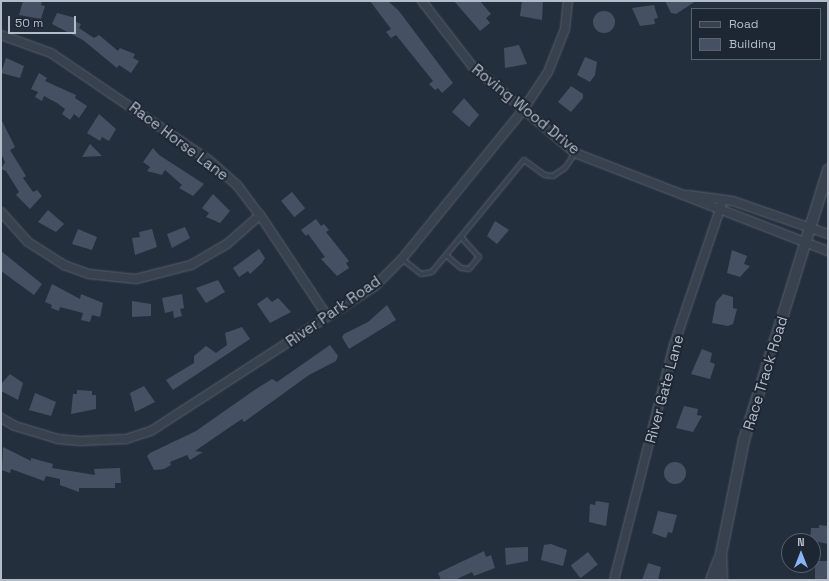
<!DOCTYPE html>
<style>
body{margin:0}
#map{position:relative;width:829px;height:581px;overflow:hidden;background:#242f3e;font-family:"Space Grotesk",sans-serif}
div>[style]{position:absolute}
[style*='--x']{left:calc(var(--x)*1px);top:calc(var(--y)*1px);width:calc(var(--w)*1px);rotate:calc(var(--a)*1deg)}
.building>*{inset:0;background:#455162;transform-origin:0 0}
.round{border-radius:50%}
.roads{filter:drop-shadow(0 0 1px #565f6c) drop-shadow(0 0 1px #565f6c)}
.service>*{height:4px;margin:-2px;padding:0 2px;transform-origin:2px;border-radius:2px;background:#38414e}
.minor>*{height:8px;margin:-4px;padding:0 4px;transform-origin:4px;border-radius:4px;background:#38414e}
.tertiary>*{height:10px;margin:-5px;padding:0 5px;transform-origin:5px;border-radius:5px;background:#38414e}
span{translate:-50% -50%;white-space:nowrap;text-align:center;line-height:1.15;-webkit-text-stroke:4px #1d2633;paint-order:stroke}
.street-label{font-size:15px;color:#b4bcc9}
.frame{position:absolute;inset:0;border:2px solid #b4bcc9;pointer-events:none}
.legend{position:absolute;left:691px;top:8px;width:130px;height:52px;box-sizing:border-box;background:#1d2633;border:1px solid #59626f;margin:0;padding:5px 7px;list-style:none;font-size:12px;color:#b4bcc9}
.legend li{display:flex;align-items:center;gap:8px;height:20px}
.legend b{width:20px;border:1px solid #59626f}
.north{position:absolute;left:781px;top:533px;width:40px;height:40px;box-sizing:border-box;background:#1d2633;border:1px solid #59626f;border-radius:50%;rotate:0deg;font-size:11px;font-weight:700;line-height:16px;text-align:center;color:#b4bcc9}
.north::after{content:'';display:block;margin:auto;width:14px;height:18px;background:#8ab4f8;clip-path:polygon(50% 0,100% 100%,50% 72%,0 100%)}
.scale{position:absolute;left:8px;top:16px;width:68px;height:18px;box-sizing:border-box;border:2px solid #b4bcc9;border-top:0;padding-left:5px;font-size:12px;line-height:14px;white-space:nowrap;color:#b4bcc9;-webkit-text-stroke:3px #1d2633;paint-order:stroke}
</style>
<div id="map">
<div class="building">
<i style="clip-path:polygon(23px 1px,42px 1px,41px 5px,45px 6px,41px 19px,19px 15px)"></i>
<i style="clip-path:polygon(370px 1px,388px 1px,399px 11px,453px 83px,442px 93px,438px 88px,435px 90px,429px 84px,433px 81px,396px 35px,391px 38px,386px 32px,391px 29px)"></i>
<i style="clip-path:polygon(454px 1px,480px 1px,491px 14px,486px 18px,490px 23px,480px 31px)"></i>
<i style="clip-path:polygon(522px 1px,543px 1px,542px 20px,520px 16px)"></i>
<i style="clip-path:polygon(665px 1px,696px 1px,676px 14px,671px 13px)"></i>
<i style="clip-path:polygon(654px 5px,658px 18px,654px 19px,655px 24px,640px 26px,632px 8px)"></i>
<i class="round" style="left:593px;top:11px;width:22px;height:22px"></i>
<i style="clip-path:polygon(57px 13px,76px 18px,74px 21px,81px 24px,79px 28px,94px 38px,99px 35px,118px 51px,120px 48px,135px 54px,133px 58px,139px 61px,131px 73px,119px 65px,117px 68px,83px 40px,52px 24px)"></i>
<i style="clip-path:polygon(519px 45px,527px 64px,505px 68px,504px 48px)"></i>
<i style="clip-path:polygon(585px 57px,597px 62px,595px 75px,590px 82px,577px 75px)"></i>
<i style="clip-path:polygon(6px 58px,24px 66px,20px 78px,1px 73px)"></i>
<i style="clip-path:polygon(39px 73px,47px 78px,45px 81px,76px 95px,75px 98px,87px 106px,79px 118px,74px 114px,70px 120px,62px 114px,65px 109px,57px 103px,44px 96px,42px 101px,35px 97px,38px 92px,31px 89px)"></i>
<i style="clip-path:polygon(571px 86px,583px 94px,583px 98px,571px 112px,558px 102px)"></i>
<i style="clip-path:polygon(464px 98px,479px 115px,469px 127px,452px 112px)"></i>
<i style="clip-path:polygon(99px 114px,116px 129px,109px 141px,102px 137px,100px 141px,87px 133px)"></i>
<i style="clip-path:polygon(1px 119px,15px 147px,10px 150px,26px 176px,23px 178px,33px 192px,37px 190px,42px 196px,30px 209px,16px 195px,19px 192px,6px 171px,1px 169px,5px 162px,1px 153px)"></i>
<i style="clip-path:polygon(90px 144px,102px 156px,82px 157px)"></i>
<i style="clip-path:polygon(153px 148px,159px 155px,204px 184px,193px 196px,179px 188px,182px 185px,165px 170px,162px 175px,147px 171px,150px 167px,143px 162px)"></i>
<i style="left:292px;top:192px;width:21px;height:14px;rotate:51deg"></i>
<i style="clip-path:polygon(213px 194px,230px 211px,220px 223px,206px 217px,209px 213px,202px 208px)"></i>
<i style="clip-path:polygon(48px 210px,64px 224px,56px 232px,38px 222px)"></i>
<i style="clip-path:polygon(316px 219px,321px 226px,324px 224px,329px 230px,326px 232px,349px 261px,346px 263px,349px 268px,337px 276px,321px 259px,325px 257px,308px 234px,306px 236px,301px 230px)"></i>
<i style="clip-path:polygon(495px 221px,509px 230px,497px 244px,487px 236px)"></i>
<i style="clip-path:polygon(185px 227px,190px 238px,172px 248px,167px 234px)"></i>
<i style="clip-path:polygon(78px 229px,97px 237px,92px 250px,72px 244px)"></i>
<i style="clip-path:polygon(152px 229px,157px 247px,135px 255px,132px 238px,140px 237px,139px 232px)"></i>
<i style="clip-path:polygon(259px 249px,265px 258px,262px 263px,250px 274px,248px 271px,239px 277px,233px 268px)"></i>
<i style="clip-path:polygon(732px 250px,747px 256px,744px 264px,750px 266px,740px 277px,727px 273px)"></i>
<i style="clip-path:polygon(1px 251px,42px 284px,34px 295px,1px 271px)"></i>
<i style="clip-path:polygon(218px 280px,225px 292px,206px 303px,196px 288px)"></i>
<i style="clip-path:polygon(52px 284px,80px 299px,81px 294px,103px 303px,100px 317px,92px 315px,90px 322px,81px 320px,83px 313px,60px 307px,59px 311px,51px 308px,52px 305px,45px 302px)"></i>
<i style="clip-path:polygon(182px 294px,184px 308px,180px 309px,182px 316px,174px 318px,173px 311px,165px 313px,162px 298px)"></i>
<i style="clip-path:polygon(723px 294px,733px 297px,733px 308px,737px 309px,733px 324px,728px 326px,712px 323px,716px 302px)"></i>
<i style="clip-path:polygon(267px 297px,272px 302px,278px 298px,291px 312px,270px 323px,257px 304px)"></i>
<i style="clip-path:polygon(132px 301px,151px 304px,151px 316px,132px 317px)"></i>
<i style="clip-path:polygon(387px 305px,396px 320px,349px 349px,342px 337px,344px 334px,368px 322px)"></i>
<i style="clip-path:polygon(242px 327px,250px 339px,173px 390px,166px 380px,194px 363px,194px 356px,206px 346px,216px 353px,227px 345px,225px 333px)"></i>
<i style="clip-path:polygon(330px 345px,338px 356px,336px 361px,309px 375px,244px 422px,242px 419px,230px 427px,195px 451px,203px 452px,190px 460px,187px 455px,170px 462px,171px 465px,164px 469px,154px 470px,147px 456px,150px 453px,196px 431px,256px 389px,272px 379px,277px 382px)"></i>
<i style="clip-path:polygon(702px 349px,712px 353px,710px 362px,715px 364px,710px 379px,691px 374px)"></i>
<i style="clip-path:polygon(10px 374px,23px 383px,18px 400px,1px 391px,1px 384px)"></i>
<i style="clip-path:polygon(144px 386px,155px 402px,135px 412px,130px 393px)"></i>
<i style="clip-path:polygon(77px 390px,92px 391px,92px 395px,96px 395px,96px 409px,71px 414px,73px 394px,77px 394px)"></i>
<i style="clip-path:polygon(35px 393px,56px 402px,51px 416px,29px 410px)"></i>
<i style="clip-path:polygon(684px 406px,698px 409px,697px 415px,702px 416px,693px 432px,676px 428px)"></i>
<i style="clip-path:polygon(3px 447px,31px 461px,31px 458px,53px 464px,52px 468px,95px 475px,94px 469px,120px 468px,121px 483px,115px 483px,115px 488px,79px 488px,79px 492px,60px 485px,60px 479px,46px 476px,44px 481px,11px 469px,10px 473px,2px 470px)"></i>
<i class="round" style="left:664px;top:462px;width:22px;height:22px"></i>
<i style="clip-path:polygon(596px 501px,609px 503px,606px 526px,589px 522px,590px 504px,595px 505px)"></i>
<i style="clip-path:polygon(658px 511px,677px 515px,672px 533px,668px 532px,666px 538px,652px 533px)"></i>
<i style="clip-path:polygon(819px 525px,828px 526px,828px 544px,810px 540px,811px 528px,819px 528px)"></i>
<i style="clip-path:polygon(551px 544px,567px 550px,563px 566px,541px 560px,544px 545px)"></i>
<i style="clip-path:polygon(528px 547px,528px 561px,506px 565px,505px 548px)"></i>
<i style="clip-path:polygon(484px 551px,486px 557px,491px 555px,495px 568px,474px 576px,472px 572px,455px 580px,441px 580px,438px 573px)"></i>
<i style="left:588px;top:552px;width:16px;height:22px;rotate:52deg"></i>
<i style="left:828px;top:561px;width:18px;height:13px;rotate:90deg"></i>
<i style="clip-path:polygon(648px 563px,661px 567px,658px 580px,642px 580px)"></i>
</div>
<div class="roads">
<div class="service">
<i style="--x:447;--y:256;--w:18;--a:41"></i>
<i style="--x:461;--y:268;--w:8;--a:7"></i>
<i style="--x:469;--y:269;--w:16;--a:-50"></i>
<i style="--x:479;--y:257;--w:25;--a:-132"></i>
<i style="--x:402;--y:259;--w:24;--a:38"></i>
<i style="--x:421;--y:274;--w:11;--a:-10"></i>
<i style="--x:432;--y:272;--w:145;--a:-50.6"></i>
<i style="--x:524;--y:160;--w:26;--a:36"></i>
<i style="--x:545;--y:175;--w:8;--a:7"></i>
<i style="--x:553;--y:176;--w:14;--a:-34"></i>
<i style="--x:565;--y:168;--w:18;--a:-56"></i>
</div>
<div class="minor">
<i style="--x:422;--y:1;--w:83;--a:52.3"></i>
<i style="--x:473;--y:67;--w:133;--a:40.1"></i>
<i style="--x:575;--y:153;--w:271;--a:21.2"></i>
<i style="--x:1;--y:35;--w:53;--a:19.8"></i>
<i style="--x:51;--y:53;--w:192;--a:34.2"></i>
<i style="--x:210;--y:161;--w:36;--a:42"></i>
<i style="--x:237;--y:185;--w:38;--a:53"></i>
<i style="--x:260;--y:215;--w:121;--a:56.4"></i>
<i style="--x:688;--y:195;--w:45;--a:7.6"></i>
<i style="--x:733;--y:201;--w:101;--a:19.2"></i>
<i style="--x:1;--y:212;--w:40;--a:48"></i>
<i style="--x:28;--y:242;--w:43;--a:32.6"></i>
<i style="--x:64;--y:265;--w:27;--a:20"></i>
<i style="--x:89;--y:274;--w:47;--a:6.1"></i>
<i style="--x:136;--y:279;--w:57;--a:-14.3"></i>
<i style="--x:191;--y:265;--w:42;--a:-30.3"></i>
<i style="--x:227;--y:244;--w:44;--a:-41.3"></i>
<i style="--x:1;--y:418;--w:16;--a:30"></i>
<i style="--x:15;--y:426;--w:45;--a:16.8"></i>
<i style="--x:58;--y:439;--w:22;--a:5"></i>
<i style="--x:80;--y:441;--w:46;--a:-2.5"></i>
<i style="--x:126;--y:439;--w:26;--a:-18"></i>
<i style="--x:151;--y:431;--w:267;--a:-32.9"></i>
<i style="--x:375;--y:286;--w:38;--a:-45"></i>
<i style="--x:402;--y:259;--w:192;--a:-50.9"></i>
<i style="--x:523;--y:110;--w:45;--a:-56.7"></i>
<i style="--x:548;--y:72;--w:46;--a:-68.4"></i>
<i style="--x:565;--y:29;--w:28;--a:-84"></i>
<i style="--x:614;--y:580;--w:243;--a:-75.7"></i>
<i style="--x:674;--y:345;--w:153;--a:-71.3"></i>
</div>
<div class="tertiary">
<i style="--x:711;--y:580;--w:22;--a:-69"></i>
<i style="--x:722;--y:580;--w:26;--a:-92"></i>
<i style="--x:721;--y:554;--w:116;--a:-78.6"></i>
<i style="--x:744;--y:440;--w:283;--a:-72.7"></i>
</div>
</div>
<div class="street-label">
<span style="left:526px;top:109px;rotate:39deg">Roving Wood Drive</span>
<span style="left:179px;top:141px;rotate:37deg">Race Horse Lane</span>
<span style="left:333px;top:311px;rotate:-35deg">River Park Road</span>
<span style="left:765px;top:373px;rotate:-73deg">Race Track Road</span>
<span style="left:664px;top:389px;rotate:-75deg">River Gate Lane</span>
</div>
<div class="frame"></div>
<ul class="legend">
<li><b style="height:5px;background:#38414e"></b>Road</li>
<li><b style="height:11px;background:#455162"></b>Building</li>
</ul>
<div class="north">N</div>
<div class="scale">50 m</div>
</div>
